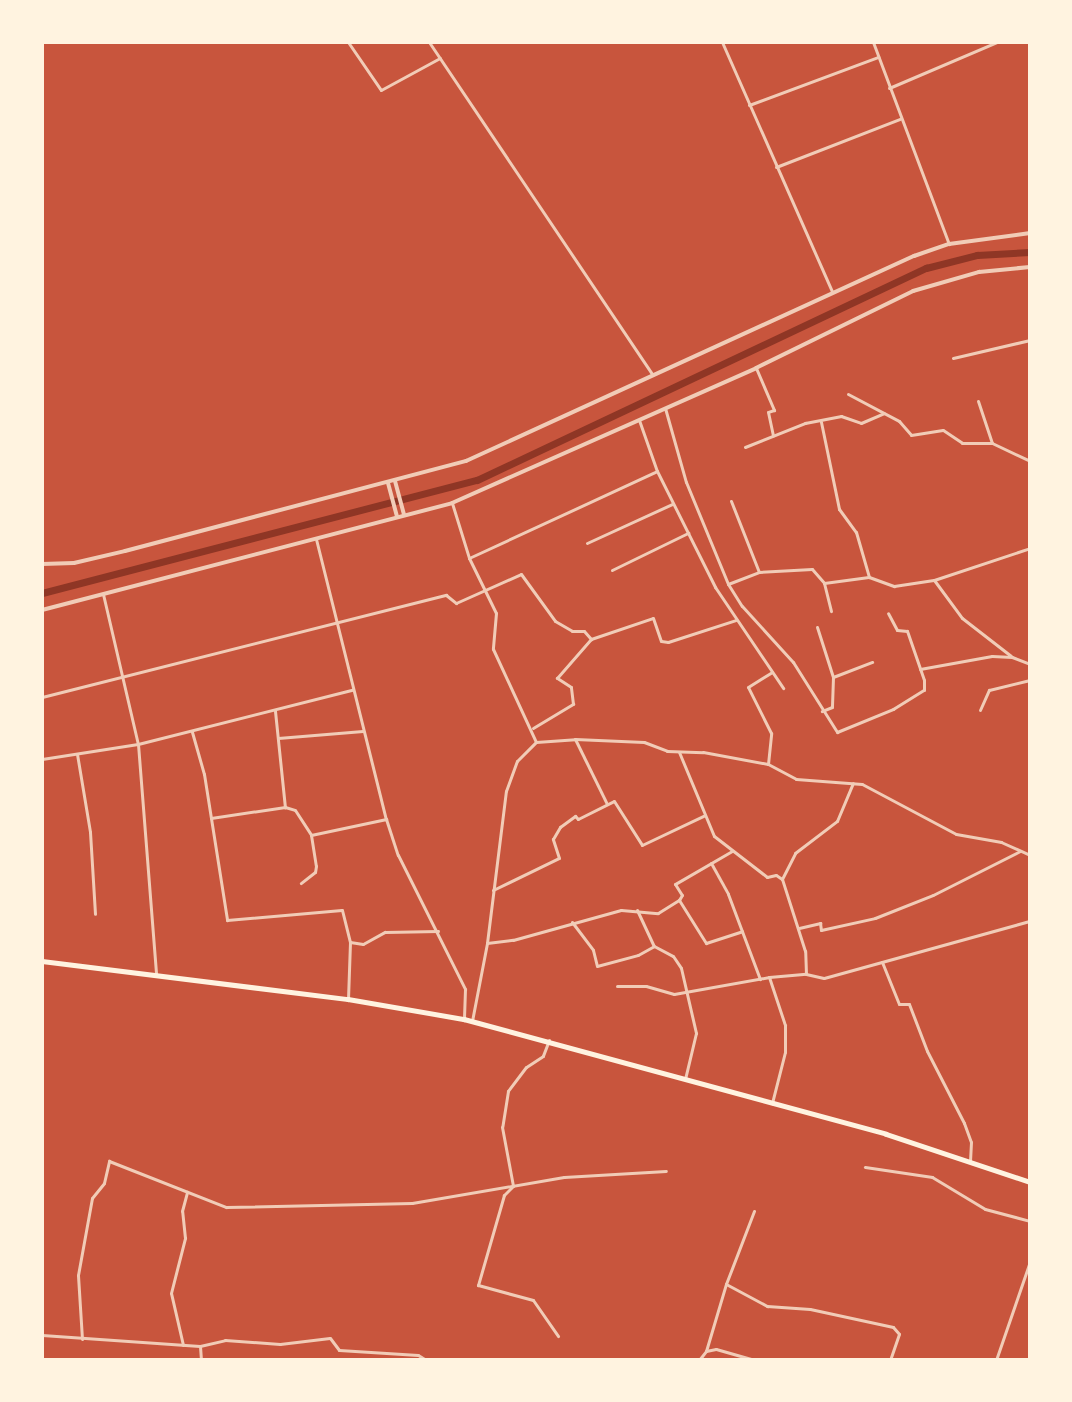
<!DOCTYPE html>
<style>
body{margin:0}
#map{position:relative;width:1072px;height:1402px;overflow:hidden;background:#c8553d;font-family:"Open Sans",sans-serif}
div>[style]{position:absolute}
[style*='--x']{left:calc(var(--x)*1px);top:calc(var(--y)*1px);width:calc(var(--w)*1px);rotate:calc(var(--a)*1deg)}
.canal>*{height:7px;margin:-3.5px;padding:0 3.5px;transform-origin:3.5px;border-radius:3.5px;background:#8f3625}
.minor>*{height:3px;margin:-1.5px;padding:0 1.5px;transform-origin:1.5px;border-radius:1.5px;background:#f1ccb7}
.tertiary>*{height:4px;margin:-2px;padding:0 2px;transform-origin:2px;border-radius:2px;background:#f1ccb7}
.primary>*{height:4.5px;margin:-2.25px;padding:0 2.25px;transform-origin:2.25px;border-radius:2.25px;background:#fff3e0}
span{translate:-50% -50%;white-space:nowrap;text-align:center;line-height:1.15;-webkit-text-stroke:4.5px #fff3e0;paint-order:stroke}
.frame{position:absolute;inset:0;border:44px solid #fff3e0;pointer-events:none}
</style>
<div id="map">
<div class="canal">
<i style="--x:42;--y:593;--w:449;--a:-14.6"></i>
<i style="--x:477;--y:480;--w:497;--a:-25.3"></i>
<i style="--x:926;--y:268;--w:53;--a:-14.3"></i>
<i style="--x:977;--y:255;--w:53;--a:-3.2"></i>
</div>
<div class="minor">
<i style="--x:348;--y:42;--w:58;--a:55.5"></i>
<i style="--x:381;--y:90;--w:67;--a:-28.5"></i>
<i style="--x:429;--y:42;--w:401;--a:56.1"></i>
<i style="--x:722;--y:42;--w:272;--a:66.2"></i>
<i style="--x:873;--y:42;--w:216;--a:69.4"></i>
<i style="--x:889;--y:88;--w:117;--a:-23.1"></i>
<i style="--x:749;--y:105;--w:138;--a:-20.4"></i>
<i style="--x:776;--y:167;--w:133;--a:-21.2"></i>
<i style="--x:953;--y:358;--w:79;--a:-13.2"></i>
<i style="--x:756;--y:368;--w:46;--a:66.8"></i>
<i style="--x:774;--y:410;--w:6;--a:162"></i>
<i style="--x:768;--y:412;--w:24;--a:78"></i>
<i style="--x:848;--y:394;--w:58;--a:27.9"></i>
<i style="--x:899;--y:421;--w:18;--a:49"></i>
<i style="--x:911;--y:435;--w:32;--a:-9"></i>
<i style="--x:943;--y:430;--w:23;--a:34"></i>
<i style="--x:962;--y:443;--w:30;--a:0"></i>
<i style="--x:992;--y:443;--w:42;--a:25.3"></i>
<i style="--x:978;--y:401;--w:44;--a:71.6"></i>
<i style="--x:665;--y:408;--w:77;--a:74.2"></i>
<i style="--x:686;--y:482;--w:110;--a:67.6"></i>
<i style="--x:728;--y:584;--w:26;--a:58"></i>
<i style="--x:742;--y:606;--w:76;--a:47.7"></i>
<i style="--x:793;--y:662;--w:83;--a:57.8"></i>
<i style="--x:837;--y:732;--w:61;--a:-22.3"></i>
<i style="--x:893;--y:709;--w:36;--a:-32"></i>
<i style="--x:924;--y:690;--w:10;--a:-90"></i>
<i style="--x:924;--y:680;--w:52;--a:-109.1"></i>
<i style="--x:907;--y:631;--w:10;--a:-174"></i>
<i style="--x:897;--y:630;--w:19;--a:-118"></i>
<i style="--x:639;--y:420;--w:54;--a:70.6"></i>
<i style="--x:657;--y:471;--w:130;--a:63.4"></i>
<i style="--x:715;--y:587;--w:122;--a:56"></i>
<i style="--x:821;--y:422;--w:89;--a:78.3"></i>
<i style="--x:839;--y:509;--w:29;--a:54"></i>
<i style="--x:856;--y:532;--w:47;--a:73.9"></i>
<i style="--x:745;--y:447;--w:65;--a:-21.8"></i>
<i style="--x:805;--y:423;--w:37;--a:-11"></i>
<i style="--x:841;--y:416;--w:21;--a:19"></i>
<i style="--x:861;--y:423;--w:25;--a:-23"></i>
<i style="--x:731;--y:501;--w:76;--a:68.5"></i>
<i style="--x:452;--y:503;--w:58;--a:72.8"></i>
<i style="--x:469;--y:558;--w:61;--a:63.9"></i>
<i style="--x:496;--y:613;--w:36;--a:95"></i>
<i style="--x:493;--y:649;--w:102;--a:65.2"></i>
<i style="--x:316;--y:539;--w:289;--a:76"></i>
<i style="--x:386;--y:819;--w:38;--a:72"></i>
<i style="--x:398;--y:855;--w:150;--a:63.4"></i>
<i style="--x:465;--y:989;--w:30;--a:92"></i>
<i style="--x:587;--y:543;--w:94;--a:-24.6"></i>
<i style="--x:469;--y:558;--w:207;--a:-24.8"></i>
<i style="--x:612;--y:570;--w:85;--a:-26"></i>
<i style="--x:934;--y:580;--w:47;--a:53.6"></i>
<i style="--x:962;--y:618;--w:62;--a:37.8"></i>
<i style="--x:824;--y:583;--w:29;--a:76"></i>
<i style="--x:728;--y:584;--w:33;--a:-21"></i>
<i style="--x:759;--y:572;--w:53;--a:-3.2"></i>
<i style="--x:812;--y:569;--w:18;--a:49"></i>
<i style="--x:824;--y:583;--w:45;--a:-7.6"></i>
<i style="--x:869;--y:577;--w:27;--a:20"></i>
<i style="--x:894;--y:586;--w:40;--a:-8.5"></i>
<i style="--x:934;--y:580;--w:101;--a:-18.4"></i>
<i style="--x:103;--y:594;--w:154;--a:76.9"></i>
<i style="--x:138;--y:744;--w:232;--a:85.5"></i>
<i style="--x:817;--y:627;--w:52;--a:72.3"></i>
<i style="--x:833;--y:677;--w:30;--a:92"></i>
<i style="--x:832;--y:707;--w:11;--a:158"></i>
<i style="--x:920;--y:669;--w:73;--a:-10.2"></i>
<i style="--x:992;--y:656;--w:20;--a:3"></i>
<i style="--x:1012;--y:657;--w:19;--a:21"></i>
<i style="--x:833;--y:677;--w:42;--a:-21"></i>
<i style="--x:42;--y:697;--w:417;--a:-14.2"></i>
<i style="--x:446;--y:595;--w:13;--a:39"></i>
<i style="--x:456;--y:603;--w:71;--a:-24"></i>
<i style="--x:521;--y:574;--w:58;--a:54.1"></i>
<i style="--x:555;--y:621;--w:20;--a:30"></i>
<i style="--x:572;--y:631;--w:12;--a:0"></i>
<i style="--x:584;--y:631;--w:11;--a:49"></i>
<i style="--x:980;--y:710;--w:22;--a:-66"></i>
<i style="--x:989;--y:690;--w:42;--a:-13.7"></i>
<i style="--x:275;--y:711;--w:97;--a:84.1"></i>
<i style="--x:533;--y:728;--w:47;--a:-31"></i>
<i style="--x:573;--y:704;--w:17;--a:-97"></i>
<i style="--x:571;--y:687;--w:17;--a:-147"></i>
<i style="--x:557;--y:678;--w:52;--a:-48.9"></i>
<i style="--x:591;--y:639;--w:65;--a:-18.7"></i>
<i style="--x:653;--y:618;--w:24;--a:71"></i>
<i style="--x:661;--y:641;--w:7;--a:8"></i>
<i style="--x:668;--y:642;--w:71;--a:-17.9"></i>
<i style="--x:192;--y:732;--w:44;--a:74.1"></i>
<i style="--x:204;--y:774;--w:148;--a:81"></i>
<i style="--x:227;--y:920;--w:115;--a:-5"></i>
<i style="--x:342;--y:910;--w:33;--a:76"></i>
<i style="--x:350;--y:942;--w:57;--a:92"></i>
<i style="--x:278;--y:738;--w:85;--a:-4.7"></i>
<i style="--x:575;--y:739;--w:72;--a:63.8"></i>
<i style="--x:679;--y:752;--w:91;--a:67.4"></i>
<i style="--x:714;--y:836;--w:67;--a:37.7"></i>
<i style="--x:767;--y:877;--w:9;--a:-13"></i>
<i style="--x:776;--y:875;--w:7;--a:34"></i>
<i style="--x:77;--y:754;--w:79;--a:80.5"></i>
<i style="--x:90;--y:832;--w:82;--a:86.5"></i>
<i style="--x:42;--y:759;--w:97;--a:-8.9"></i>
<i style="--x:138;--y:744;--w:221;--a:-14.2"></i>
<i style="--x:768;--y:764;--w:31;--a:-84"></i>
<i style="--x:771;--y:733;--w:51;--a:-116.6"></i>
<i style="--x:748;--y:687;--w:28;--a:-32"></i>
<i style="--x:211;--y:818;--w:75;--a:-8.5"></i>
<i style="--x:285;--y:807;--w:10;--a:17"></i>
<i style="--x:295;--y:810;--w:30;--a:57"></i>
<i style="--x:311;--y:835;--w:31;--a:81"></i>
<i style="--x:316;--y:866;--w:6;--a:99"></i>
<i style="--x:315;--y:872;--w:18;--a:142"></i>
<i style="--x:311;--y:835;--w:77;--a:-12"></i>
<i style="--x:732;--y:851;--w:66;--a:149.9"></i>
<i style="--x:675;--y:884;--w:13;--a:58"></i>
<i style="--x:682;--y:895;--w:6;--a:121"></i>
<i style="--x:679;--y:900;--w:51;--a:57.9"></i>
<i style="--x:706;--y:943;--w:38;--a:-18"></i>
<i style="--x:711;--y:863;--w:35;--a:61"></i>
<i style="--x:728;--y:894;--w:91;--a:69.4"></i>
<i style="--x:493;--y:890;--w:73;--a:-25.9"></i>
<i style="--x:559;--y:858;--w:20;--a:-108"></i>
<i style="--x:553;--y:839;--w:14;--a:-60"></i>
<i style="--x:560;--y:827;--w:19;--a:-36"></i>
<i style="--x:575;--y:816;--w:4;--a:45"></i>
<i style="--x:578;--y:819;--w:40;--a:-26.6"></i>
<i style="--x:614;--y:801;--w:52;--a:57.5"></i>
<i style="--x:642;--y:845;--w:68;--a:-25.4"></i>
<i style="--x:637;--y:910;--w:40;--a:65"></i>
<i style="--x:654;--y:946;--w:21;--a:28"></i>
<i style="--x:673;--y:956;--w:14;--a:56"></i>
<i style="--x:681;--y:968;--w:67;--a:77"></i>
<i style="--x:696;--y:1033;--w:47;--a:103.4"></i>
<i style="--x:572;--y:922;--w:35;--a:53"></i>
<i style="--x:593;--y:950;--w:16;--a:76"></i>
<i style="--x:597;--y:966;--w:42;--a:-15"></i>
<i style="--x:638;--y:955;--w:18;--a:-29"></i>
<i style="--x:799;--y:928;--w:22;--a:-13"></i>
<i style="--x:820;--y:923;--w:7;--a:82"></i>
<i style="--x:821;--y:930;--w:55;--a:-12.5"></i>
<i style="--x:875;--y:918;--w:62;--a:-21.6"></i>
<i style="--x:933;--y:895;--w:97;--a:-26.8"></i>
<i style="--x:350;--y:942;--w:13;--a:9"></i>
<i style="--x:363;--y:944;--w:25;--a:-29"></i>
<i style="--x:385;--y:932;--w:53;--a:-1.1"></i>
<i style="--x:487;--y:943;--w:26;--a:-7"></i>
<i style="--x:513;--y:940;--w:112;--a:-15.5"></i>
<i style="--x:621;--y:910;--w:37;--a:5"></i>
<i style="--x:658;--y:913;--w:25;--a:-32"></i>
<i style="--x:882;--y:962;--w:45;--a:68"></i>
<i style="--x:899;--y:1004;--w:10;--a:0"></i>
<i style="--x:909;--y:1004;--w:50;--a:69"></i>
<i style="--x:927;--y:1051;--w:81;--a:62.8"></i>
<i style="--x:964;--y:1123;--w:20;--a:70"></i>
<i style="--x:971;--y:1142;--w:20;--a:93"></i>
<i style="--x:806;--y:974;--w:23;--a:-92"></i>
<i style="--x:805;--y:951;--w:76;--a:-107.7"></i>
<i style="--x:782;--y:879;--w:29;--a:-63"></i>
<i style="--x:795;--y:853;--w:53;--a:-37.3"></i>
<i style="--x:837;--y:821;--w:41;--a:-67.2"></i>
<i style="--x:769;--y:977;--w:51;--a:71.6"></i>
<i style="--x:785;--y:1025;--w:27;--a:90"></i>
<i style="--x:785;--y:1052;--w:53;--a:104.3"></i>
<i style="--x:617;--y:986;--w:29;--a:0"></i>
<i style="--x:646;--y:986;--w:29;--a:16"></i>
<i style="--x:674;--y:994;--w:97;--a:-10.1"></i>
<i style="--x:769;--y:977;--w:37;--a:-5"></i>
<i style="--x:806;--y:974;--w:18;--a:13"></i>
<i style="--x:824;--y:978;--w:214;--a:-15.5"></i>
<i style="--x:472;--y:1021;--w:79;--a:-79.1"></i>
<i style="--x:487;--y:943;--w:153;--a:-82.9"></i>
<i style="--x:506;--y:791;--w:32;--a:-70"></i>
<i style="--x:517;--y:761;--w:27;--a:-45"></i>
<i style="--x:536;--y:742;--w:39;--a:-4"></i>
<i style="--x:575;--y:739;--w:69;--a:2.5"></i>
<i style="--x:644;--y:742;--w:25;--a:21"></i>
<i style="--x:667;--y:751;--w:36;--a:2"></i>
<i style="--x:703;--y:752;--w:66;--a:10.5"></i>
<i style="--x:768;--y:764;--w:32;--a:28"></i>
<i style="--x:796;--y:779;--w:66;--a:4.3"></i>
<i style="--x:862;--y:784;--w:106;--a:28"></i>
<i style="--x:956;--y:834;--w:46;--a:10.1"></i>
<i style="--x:1001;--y:842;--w:32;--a:24"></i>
<i style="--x:549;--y:1040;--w:17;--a:111"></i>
<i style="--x:543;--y:1056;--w:20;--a:147"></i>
<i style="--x:526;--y:1067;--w:30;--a:127"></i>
<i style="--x:508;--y:1091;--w:36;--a:99"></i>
<i style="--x:502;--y:1127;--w:60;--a:79.4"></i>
<i style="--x:513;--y:1186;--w:13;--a:135"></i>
<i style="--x:504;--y:1195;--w:94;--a:106.1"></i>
<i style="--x:478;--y:1285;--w:57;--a:15.3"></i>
<i style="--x:533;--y:1300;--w:44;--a:55.2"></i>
<i style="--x:865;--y:1167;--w:68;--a:8.5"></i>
<i style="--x:932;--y:1177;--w:62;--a:31.1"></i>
<i style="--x:985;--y:1209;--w:47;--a:14.9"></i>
<i style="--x:754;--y:1211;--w:78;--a:111"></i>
<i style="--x:726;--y:1284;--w:47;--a:28.2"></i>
<i style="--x:767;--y:1306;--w:43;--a:4"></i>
<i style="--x:810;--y:1309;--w:85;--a:12.2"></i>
<i style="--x:893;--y:1327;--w:9;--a:49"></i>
<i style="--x:899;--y:1334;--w:28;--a:109"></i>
<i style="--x:42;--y:1335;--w:158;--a:4"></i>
<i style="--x:200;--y:1346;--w:26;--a:-13"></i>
<i style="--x:225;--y:1340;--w:55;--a:4.2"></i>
<i style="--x:280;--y:1344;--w:50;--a:-6.8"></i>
<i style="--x:330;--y:1338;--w:15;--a:53"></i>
<i style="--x:339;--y:1350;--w:79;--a:3.6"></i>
<i style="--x:418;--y:1355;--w:9;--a:32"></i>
<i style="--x:82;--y:1339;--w:64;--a:-93.6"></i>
<i style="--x:78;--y:1275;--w:78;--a:-79.7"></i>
<i style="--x:92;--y:1198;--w:19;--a:-51"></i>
<i style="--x:104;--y:1183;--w:23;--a:-77"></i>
<i style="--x:109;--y:1161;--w:126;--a:21.5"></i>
<i style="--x:226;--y:1207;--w:186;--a:-1.2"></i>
<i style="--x:412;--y:1203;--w:154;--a:-9.7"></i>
<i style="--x:564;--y:1177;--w:102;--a:-3.4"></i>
<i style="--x:183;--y:1345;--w:53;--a:-103"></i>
<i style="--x:171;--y:1293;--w:57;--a:-75.7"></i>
<i style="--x:185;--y:1238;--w:27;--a:-96"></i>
<i style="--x:182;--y:1211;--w:20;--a:-75"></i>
<i style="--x:200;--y:1346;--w:14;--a:86"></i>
<i style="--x:706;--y:1351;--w:10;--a:-11"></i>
<i style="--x:716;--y:1349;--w:40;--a:16"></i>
<i style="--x:699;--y:1360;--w:11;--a:-52"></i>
<i style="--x:706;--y:1351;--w:70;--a:-73.4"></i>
<i style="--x:996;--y:1360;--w:105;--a:-71"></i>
</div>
<div class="tertiary">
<i style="--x:395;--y:481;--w:35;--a:75"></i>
<i style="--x:388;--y:483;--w:35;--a:75"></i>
<i style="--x:42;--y:564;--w:32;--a:-2"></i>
<i style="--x:74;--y:563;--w:52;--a:-13.2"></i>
<i style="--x:125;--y:551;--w:353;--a:-14.8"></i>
<i style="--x:466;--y:461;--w:493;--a:-24.6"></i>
<i style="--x:914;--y:256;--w:37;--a:-19"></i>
<i style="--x:949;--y:244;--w:82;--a:-7.7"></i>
<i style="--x:42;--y:610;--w:424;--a:-14.6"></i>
<i style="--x:452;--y:503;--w:333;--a:-23.9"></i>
<i style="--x:756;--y:368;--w:175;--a:-26.1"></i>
<i style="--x:913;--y:291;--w:69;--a:-16.1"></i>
<i style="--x:979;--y:272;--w:51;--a:-5.6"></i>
</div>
<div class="primary">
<i style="--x:42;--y:961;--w:308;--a:7.1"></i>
<i style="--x:348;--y:999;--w:118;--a:9.8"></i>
<i style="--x:464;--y:1019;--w:437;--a:15.2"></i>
<i style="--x:886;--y:1134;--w:152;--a:18.4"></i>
</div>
<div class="frame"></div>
</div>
